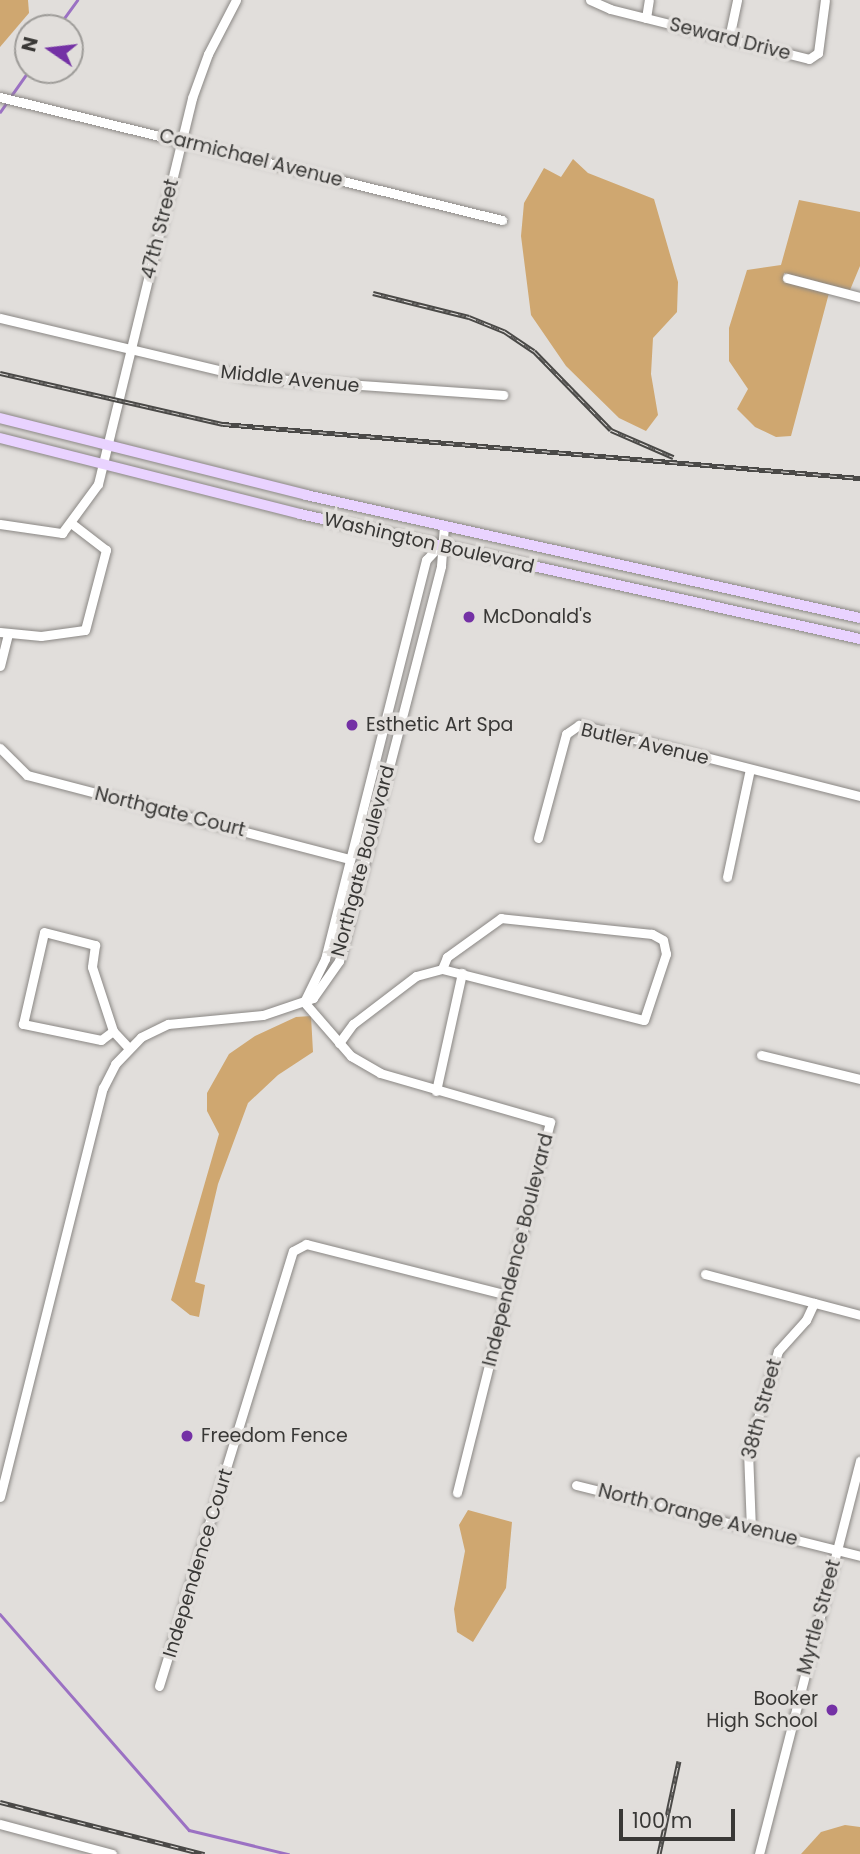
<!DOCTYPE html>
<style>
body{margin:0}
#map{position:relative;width:860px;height:1854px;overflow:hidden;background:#e1dedb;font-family:Poppins,sans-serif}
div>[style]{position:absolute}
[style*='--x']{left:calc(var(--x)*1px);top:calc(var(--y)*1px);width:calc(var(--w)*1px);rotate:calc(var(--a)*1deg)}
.green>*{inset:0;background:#cfa770}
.stream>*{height:2.5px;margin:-1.25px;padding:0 1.25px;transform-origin:1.25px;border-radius:1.25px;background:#9b71c3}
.roads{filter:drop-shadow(0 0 2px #8a8784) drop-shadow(0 0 2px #8a8784)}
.minor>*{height:9px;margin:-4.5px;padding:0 4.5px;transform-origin:4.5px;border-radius:4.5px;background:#fff}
.major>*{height:10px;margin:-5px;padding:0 5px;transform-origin:5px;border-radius:5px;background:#e9d3ff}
.rail>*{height:5px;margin-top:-2.5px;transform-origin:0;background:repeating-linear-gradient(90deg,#e1dedb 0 8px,#4a4947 0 16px);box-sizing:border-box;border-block:2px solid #4a4947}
.dots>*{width:19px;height:19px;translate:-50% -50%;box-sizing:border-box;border:4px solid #e1dedb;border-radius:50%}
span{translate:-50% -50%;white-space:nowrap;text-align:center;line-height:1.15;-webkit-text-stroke:7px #e1dedb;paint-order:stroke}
.street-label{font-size:19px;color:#393836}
.poi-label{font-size:19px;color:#393836}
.left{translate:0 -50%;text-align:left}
.right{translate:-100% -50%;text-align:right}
.north{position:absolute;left:14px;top:14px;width:70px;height:70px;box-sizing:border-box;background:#e1dedb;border:2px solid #9e9c99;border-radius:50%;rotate:284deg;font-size:19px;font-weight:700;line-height:28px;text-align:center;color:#393836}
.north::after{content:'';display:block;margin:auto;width:24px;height:32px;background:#7431a5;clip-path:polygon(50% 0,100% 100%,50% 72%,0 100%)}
.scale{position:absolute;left:619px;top:1809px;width:116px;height:32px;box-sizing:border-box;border:4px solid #393836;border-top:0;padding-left:9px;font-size:21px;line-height:24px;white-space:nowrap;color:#393836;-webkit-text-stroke:5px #e1dedb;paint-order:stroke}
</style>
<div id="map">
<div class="green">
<i style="clip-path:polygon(0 0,28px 0,29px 13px,0 47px)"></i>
<i style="clip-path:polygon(573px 159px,588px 173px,654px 199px,678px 282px,677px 312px,653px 338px,651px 374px,658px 415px,646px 431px,619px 418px,566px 366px,531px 315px,521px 236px,524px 203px,544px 168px,561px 177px)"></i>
<i style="clip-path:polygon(799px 200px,860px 212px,860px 266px,850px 290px,784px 273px,783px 281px,829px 293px,791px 436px,776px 437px,755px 427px,737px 409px,748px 389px,729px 361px,729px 328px,747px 270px,781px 265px)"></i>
<i style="clip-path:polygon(311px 1016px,313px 1052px,278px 1075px,248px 1103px,218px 1184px,195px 1282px,205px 1285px,199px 1317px,190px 1315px,171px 1300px,219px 1134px,207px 1111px,207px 1093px,229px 1054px,255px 1036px,296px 1017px)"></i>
<i style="clip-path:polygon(468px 1510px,512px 1522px,506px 1588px,473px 1642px,457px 1632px,454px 1609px,465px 1551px,459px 1525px)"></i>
<i style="clip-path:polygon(845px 1825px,860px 1827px,860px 1854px,801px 1854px,821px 1832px)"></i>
</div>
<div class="stream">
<i style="--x:57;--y:28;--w:34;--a:-54"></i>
<i style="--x:11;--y:96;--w:32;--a:-55"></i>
<i style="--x:0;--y:112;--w:12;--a:-55"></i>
<i style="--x:0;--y:1614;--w:287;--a:48.8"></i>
<i style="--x:189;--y:1830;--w:102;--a:13.6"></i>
</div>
<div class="roads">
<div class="minor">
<i style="--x:590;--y:0;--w:22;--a:24"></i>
<i style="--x:610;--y:9;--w:205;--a:14.1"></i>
<i style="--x:809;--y:59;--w:11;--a:-34"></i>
<i style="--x:818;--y:53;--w:53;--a:-82.5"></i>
<i style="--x:646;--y:18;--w:18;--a:-81"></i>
<i style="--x:729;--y:38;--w:39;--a:-78"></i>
<i style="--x:0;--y:97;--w:517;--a:13.77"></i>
<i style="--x:787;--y:278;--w:75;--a:14.6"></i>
<i style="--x:0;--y:318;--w:254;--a:13.4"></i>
<i style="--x:247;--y:377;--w:257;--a:4"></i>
<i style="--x:0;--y:524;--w:63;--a:8.3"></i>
<i style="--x:62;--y:533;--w:61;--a:-53.7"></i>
<i style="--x:98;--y:484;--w:397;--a:-76.3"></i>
<i style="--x:192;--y:98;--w:47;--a:-70"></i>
<i style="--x:208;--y:54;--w:61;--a:-62.6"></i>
<i style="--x:0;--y:632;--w:41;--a:5.6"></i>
<i style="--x:41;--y:636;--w:44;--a:-7.8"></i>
<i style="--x:85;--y:630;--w:83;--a:-75.3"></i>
<i style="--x:106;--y:550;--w:44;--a:-142.4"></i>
<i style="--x:0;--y:666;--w:33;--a:-76"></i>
<i style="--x:0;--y:748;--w:38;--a:45"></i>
<i style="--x:27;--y:775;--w:334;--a:14.6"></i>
<i style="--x:538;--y:838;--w:108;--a:-74.9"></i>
<i style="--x:566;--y:734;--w:16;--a:-35"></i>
<i style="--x:579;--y:725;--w:290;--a:14.2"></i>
<i style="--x:727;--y:877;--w:110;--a:-78"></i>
<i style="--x:44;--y:932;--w:53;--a:14.3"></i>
<i style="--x:95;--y:945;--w:22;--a:98"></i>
<i style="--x:92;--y:967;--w:67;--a:71.8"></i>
<i style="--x:113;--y:1031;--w:15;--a:143"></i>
<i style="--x:101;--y:1040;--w:80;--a:-168.4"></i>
<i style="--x:23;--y:1024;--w:94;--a:-77.1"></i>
<i style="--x:304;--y:1002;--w:72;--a:49"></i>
<i style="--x:351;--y:1056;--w:34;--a:30"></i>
<i style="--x:380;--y:1073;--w:177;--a:16.1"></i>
<i style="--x:550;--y:1122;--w:382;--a:104.1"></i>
<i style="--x:304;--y:1002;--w:48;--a:-64"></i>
<i style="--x:325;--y:959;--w:412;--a:-75.8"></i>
<i style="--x:426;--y:560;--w:19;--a:-47"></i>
<i style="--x:113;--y:1031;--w:23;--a:47"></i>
<i style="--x:339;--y:1043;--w:24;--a:-54"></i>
<i style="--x:353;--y:1024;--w:79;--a:-37.3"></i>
<i style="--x:416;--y:976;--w:27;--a:-15"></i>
<i style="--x:442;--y:969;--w:208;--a:14.2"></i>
<i style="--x:644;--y:1020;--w:70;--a:-71.6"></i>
<i style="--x:666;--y:954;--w:14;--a:-102"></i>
<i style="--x:663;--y:940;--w:13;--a:-151"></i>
<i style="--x:652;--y:934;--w:152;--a:-174"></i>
<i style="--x:501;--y:918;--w:67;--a:144.2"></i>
<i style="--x:447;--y:957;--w:13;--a:113"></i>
<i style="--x:761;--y:1055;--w:102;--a:13.6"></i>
<i style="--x:436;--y:1091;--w:121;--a:-77.6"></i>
<i style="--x:705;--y:1274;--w:160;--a:14.8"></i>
<i style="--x:576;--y:1485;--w:293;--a:14"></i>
<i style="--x:0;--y:1497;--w:422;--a:-75.9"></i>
<i style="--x:103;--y:1088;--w:27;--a:-63"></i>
<i style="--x:115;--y:1064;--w:37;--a:-46"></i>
<i style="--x:141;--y:1037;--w:30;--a:-26"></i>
<i style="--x:168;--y:1024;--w:95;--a:-5.4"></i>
<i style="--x:263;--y:1015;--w:53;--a:-18.8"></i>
<i style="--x:313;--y:998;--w:45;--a:-54.9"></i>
<i style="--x:339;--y:961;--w:408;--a:-75.5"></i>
<i style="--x:441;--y:566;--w:41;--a:-85.8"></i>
<i style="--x:751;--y:1529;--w:78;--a:-92.2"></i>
<i style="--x:748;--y:1451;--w:104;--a:-73.3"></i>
<i style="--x:778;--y:1351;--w:42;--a:-47.9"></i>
<i style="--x:806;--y:1320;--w:19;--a:-65"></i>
<i style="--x:159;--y:1686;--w:455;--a:-72.9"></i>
<i style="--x:293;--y:1251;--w:15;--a:-28"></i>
<i style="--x:306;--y:1244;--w:207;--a:14.2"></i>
<i style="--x:0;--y:1824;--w:116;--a:15"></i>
<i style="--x:759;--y:1854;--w:406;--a:-75.6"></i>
</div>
<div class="major">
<i style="--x:0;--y:418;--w:316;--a:14.1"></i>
<i style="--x:306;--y:495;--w:567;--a:12.52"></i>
<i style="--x:0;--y:438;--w:309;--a:14.2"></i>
<i style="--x:300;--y:514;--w:574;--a:12.58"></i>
</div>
</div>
<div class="rail">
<i style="--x:373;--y:293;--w:99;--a:14"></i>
<i style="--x:469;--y:317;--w:38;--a:22"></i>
<i style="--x:504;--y:331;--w:36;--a:34"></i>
<i style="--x:534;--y:351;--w:110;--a:45.7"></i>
<i style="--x:611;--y:430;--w:68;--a:23.5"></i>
<i style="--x:0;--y:373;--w:229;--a:12.9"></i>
<i style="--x:223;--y:424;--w:639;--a:4.85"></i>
<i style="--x:0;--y:1802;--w:211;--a:14.3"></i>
<i style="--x:659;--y:1854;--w:95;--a:-77.9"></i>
</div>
<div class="dots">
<i style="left:469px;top:617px;background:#7431a5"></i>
<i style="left:352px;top:725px;background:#7431a5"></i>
<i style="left:187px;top:1436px;background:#7431a5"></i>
<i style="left:832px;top:1710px;background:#7431a5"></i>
</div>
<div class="street-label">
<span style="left:730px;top:39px;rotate:14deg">Seward Drive</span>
<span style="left:251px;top:158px;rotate:14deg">Carmichael Avenue</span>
<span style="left:160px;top:229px;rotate:-76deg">47th Street</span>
<span style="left:290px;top:379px;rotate:6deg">Middle Avenue</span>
<span style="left:429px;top:543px;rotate:13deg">Washington Boulevard</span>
<span style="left:645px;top:744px;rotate:13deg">Butler Avenue</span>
<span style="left:170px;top:812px;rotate:14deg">Northgate Court</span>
<span style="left:363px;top:861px;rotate:-75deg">Northgate Boulevard</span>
<span style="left:518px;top:1250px;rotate:-76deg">Independence Boulevard</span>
<span style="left:762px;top:1409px;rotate:-75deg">38th Street</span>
<span style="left:698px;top:1515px;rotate:14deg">North Orange Avenue</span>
<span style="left:198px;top:1563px;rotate:-73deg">Independence Court</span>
<span style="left:819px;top:1617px;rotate:-75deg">Myrtle Street</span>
</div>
<div class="poi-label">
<span class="left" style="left:483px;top:617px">McDonald's</span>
<span class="left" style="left:366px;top:725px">Esthetic Art Spa</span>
<span class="left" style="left:201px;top:1436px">Freedom Fence</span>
<span class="right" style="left:818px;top:1710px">Booker<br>High School</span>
</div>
<div class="north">N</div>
<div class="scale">100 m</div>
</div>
